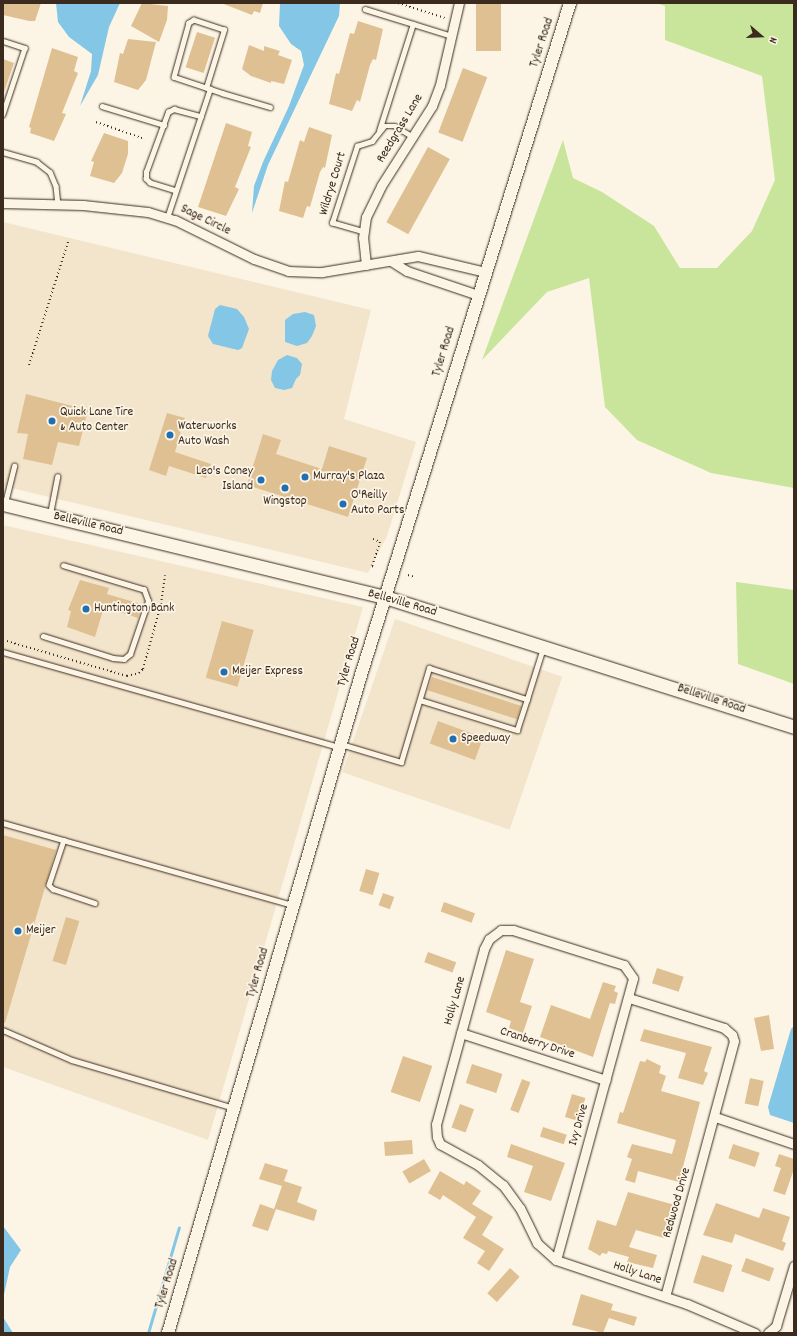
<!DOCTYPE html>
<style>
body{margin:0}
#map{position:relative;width:797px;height:1336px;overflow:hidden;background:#fcf5e5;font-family:Dekko,sans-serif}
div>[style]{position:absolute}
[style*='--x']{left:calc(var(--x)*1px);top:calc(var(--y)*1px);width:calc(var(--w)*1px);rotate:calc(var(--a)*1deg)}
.built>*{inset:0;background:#f3e5cc;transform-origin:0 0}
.green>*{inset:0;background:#c9e59c}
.water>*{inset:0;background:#84c6e5}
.stream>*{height:3px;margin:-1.5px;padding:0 1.5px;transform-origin:1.5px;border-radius:1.5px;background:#84c6e5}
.building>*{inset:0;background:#dfc092;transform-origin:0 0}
.path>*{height:2px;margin-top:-1px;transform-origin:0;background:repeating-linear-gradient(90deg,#3b2a1e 0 1px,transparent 0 4px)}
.roads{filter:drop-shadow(0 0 1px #3b2a1e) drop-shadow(0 0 1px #3b2a1e)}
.service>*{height:4.5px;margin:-2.25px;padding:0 2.25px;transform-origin:2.25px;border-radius:2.25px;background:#fcf5e5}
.minor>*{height:9px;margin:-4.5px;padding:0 4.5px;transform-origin:4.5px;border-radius:4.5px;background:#fcf5e5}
.tertiary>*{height:12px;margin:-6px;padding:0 6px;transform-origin:6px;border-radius:6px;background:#fcf5e5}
.secondary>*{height:13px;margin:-6.5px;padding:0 6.5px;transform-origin:6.5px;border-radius:6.5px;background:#fcf5e5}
.dots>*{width:11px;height:11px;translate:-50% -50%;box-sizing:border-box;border:2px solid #fcf5e5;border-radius:50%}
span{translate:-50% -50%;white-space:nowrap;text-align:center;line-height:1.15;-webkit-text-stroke:3.5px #fcf5e5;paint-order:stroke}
.street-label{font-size:13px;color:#3b2a1e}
.poi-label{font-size:13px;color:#3b2a1e}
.left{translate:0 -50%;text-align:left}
.right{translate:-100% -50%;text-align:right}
.frame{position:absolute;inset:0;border:4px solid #3b2a1e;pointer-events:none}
.north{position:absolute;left:741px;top:16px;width:40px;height:40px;-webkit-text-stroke:3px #fcf5e5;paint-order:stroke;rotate:109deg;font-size:11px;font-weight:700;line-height:16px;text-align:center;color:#3b2a1e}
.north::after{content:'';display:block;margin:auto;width:14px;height:18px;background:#3b2a1e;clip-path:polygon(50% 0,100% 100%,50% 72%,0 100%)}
</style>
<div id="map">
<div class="built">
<i style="clip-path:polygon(3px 222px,371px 310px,344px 419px,416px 442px,387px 536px,368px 573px,3px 486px)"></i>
<i style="clip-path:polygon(3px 525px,363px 607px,208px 1140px,3px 1067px)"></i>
<i style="left:395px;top:619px;width:177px;height:162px;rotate:19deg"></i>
</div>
<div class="green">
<i style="clip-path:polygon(656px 3px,794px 3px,794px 488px,711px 473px,637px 440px,605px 407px,589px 278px,547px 292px,482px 360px,563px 140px,573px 178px,602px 192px,654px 226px,680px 268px,717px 268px,752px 231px,775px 180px,762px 76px,665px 40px,665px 6px)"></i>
<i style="clip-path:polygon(736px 582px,794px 590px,794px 684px,738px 664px)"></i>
</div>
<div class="water">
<i style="clip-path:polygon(56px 3px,120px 3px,109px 27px,98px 75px,80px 106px,91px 71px,92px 54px,69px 37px,58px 22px)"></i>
<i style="clip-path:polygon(280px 3px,340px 3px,339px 16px,268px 165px,252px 213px,254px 186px,263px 162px,289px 106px,304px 65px,301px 51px,291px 44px,279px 26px)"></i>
<i style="clip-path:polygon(220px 305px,237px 309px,244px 317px,249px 329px,242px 348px,238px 350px,213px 344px,208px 336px,215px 309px)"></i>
<i style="clip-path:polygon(305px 312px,314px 315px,316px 326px,312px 336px,307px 343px,297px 346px,285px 342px,285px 320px,293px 314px)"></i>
<i style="clip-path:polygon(287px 355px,297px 358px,302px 364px,300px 375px,296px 379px,292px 388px,284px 390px,275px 388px,271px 380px,272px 371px,278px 360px)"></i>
<i style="clip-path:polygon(794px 1026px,794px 1123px,770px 1115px,768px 1107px,791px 1029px)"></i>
<i style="clip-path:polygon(3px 1226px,21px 1250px,10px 1267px,3px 1299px)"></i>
<i style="clip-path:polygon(3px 1317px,13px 1333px,3px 1333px)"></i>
</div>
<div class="stream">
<i style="--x:148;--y:1333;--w:110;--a:-73.7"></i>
</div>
<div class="building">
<i style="clip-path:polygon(3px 3px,41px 3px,35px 21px,29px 21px,3px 15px)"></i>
<i style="clip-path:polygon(142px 3px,168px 6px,167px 20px,159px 42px,131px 26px)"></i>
<i style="clip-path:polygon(221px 3px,263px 3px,260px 13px,254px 11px,252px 15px)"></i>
<i style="left:476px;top:3px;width:25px;height:48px"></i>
<i style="clip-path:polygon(358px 21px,383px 29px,376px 60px,373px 59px,370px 65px,360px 102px,357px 100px,352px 111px,329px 104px,336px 73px,339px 74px,350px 33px,354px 34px)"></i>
<i style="left:197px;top:32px;width:19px;height:37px;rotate:18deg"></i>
<i style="clip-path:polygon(128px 39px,156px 42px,146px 80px,138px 90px,114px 82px,120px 53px,123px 54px)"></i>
<i style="clip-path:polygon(249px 45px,264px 51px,264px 46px,280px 51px,278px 55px,292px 60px,284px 84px,271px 81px,271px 83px,251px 76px,242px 69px)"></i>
<i style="clip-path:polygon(52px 48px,78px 57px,74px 71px,78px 73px,62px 113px,66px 114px,54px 141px,30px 133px,31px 128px,29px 127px)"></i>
<i style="clip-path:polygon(3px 59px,14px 63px,4px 92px,3px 92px)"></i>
<i style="left:463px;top:68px;width:26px;height:69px;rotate:21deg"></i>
<i style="clip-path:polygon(226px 123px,252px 132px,248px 146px,251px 147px,235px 187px,239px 189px,226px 216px,198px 207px)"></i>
<i style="clip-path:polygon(309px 127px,332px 135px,325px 168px,323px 167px,320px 172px,310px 207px,307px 206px,303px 218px,279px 211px,285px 181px,288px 182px,300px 140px,304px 142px)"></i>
<i style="clip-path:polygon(104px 133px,128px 141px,128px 154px,122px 173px,114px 183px,90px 176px,94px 162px,91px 161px)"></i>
<i style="left:428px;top:147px;width:25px;height:86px;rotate:29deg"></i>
<i style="clip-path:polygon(26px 394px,88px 410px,79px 446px,58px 442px,52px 465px,23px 459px,28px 434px,17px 433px)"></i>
<i style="clip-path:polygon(167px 413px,185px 418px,175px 452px,211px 464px,206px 478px,169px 466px,166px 476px,149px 470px)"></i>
<i style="clip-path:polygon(263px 434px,281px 440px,276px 454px,322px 469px,329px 446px,367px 458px,348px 517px,247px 485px)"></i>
<i style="clip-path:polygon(80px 580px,109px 588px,107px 594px,141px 604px,138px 618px,104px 607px,95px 637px,67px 627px,71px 611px,68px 610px)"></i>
<i style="left:222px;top:621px;width:33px;height:59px;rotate:16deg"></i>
<i style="left:432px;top:677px;width:94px;height:14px;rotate:18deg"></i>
<i style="left:438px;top:721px;width:48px;height:24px;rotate:20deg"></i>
<i style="clip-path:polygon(3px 835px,56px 850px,5px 1023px,3px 1023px)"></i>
<i style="left:366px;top:869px;width:14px;height:23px;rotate:17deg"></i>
<i style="left:383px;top:893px;width:12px;height:13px;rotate:20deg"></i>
<i style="left:444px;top:902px;width:33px;height:10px;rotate:20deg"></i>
<i style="left:66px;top:917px;width:14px;height:46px;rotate:17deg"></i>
<i style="clip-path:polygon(506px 950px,534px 959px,520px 1002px,532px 1006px,523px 1033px,509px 1028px,511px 1021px,486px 1012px)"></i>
<i style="left:428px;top:952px;width:30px;height:11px;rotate:20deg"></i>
<i style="left:657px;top:968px;width:28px;height:16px;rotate:18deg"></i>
<i style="clip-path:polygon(603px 982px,616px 986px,614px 991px,618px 993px,615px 1004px,610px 1003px,593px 1057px,540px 1037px,551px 1005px,590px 1019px)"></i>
<i style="clip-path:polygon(769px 1015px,774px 1049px,761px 1051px,754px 1018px)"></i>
<i style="clip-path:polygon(644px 1029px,712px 1047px,704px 1071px,708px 1073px,703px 1085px,678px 1078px,686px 1053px,640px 1041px)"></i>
<i style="left:403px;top:1056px;width:31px;height:38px;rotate:19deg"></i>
<i style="clip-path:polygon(647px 1059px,661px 1066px,659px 1073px,666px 1076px,661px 1091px,700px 1102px,679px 1182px,638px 1171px,635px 1183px,625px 1180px,632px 1159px,627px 1157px,632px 1144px,672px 1154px,676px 1140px,617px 1123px,620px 1112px,623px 1113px,640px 1061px,645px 1062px)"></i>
<i style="left:472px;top:1064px;width:32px;height:20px;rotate:18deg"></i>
<i style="left:750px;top:1078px;width:14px;height:26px;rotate:12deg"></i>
<i style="left:522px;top:1079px;width:9px;height:33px;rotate:21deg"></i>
<i style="left:572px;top:1094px;width:14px;height:24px;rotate:17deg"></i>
<i style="left:460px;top:1104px;width:15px;height:25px;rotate:20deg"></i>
<i style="left:543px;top:1127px;width:25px;height:10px;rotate:18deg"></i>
<i style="left:412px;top:1140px;width:14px;height:28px;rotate:86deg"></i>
<i style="clip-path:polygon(511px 1144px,565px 1163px,551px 1201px,524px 1192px,533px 1166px,507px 1157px)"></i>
<i style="left:733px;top:1144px;width:28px;height:15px;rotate:18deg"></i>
<i style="clip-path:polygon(779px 1154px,794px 1159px,794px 1169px,785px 1195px,773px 1191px,781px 1168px,775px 1166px)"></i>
<i style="left:424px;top:1159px;width:14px;height:25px;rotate:60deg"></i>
<i style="clip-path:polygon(265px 1163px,288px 1170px,284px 1181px,302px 1187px,297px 1202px,317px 1210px,314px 1221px,276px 1209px,268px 1231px,252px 1226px,260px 1204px,274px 1209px,282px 1186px,259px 1179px)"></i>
<i style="clip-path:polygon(440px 1171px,464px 1185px,466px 1181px,481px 1191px,472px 1204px,493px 1217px,482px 1235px,504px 1249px,489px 1271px,477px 1263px,485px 1251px,463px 1238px,476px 1217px,443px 1195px,440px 1200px,428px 1193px)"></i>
<i style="clip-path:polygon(628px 1192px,675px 1205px,664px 1238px,636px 1230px,629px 1247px,657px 1255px,653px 1268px,627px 1262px,629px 1257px,608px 1251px,607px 1254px,602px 1253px,600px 1256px,588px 1249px,597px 1220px,616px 1226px)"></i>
<i style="clip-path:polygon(716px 1203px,759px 1218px,763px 1208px,790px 1217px,782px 1241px,786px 1243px,783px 1251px,735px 1234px,732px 1243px,703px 1235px)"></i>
<i style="left:702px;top:1255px;width:32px;height:29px;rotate:18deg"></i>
<i style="left:746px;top:1258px;width:30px;height:14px;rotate:20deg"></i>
<i style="left:510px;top:1268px;width:13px;height:34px;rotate:42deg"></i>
<i style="clip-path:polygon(581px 1294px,613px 1304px,611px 1310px,637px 1317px,634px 1326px,609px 1318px,603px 1333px,572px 1325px)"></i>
</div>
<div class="path">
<i style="--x:398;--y:3;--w:49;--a:17.7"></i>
<i style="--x:96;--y:122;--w:49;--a:19.2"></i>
<i style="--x:29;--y:365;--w:132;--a:-72.4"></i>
<i style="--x:373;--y:539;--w:8;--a:23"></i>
<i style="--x:380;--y:542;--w:25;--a:108"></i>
<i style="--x:372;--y:566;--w:3;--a:18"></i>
<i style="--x:408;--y:575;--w:7;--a:16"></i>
<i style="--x:3;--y:640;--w:129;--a:16.2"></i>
<i style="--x:127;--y:676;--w:12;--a:-14"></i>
<i style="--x:139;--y:673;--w:6;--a:-45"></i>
<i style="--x:143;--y:669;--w:67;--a:-74.5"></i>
<i style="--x:161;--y:604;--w:29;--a:-82"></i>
</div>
<div class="roads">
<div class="service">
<i style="--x:365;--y:9;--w:91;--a:17.2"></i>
<i style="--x:3;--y:41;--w:23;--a:18"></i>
<i style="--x:25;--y:48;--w:70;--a:108.4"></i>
<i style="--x:206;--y:88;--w:61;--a:-72.8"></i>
<i style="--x:224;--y:30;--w:32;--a:-162"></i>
<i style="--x:194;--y:20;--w:6;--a:149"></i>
<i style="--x:189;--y:23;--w:56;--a:105.5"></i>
<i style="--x:174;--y:77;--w:51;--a:18.4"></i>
<i style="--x:222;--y:93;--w:50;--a:16.3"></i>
<i style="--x:102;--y:106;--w:65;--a:17"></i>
<i style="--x:379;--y:131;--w:112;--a:-72.4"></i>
<i style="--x:3;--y:152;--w:35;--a:16"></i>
<i style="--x:37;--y:162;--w:16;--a:38"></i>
<i style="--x:50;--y:172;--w:15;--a:67"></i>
<i style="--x:56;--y:186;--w:19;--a:84"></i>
<i style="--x:176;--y:191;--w:27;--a:-163"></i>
<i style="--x:150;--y:183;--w:6;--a:-135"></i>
<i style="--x:146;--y:179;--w:7;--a:-90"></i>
<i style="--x:146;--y:172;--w:64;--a:-69.9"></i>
<i style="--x:168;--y:112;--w:7;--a:-27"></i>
<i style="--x:174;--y:109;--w:28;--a:15"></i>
<i style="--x:167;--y:218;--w:136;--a:-71.6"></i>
<i style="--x:364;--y:232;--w:33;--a:-164"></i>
<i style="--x:332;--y:223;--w:81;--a:-72"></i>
<i style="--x:357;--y:146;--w:16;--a:-18"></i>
<i style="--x:372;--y:141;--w:19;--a:-51"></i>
<i style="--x:384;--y:126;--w:11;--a:0"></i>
<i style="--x:395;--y:126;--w:21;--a:31"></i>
<i style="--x:5;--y:503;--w:38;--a:-76"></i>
<i style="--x:50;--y:514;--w:38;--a:-79"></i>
<i style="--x:43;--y:636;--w:73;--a:17.4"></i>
<i style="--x:113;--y:658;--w:11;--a:5"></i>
<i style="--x:124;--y:659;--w:8;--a:-40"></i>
<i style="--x:130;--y:654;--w:56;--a:-71.2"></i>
<i style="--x:148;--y:601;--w:12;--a:-110"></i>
<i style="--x:144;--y:590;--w:84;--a:-163.3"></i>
<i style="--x:3;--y:652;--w:349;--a:15.8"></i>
<i style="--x:420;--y:700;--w:102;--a:17.2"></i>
<i style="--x:517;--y:730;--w:33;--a:-72"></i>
<i style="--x:341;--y:744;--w:63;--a:16.7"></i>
<i style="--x:401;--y:762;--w:98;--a:-73.4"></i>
<i style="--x:429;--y:668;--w:103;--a:17.6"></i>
<i style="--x:527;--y:699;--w:53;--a:-72.6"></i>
<i style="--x:3;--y:823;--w:300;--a:15.8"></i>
<i style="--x:64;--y:840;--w:47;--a:108.4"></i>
<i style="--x:49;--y:885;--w:6;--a:45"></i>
<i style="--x:53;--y:889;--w:44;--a:18.4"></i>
<i style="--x:3;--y:1030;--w:75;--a:23.5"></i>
<i style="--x:72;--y:1060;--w:169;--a:16.5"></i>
</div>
<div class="minor">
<i style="--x:3;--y:203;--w:80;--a:1.4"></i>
<i style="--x:83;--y:205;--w:65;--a:6.1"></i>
<i style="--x:148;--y:212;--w:28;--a:17"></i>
<i style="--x:175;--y:220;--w:88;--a:26.3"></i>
<i style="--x:254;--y:259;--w:36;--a:19"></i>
<i style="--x:288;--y:271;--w:34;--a:2"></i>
<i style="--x:322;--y:272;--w:97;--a:-9.5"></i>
<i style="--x:418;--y:256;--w:69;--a:13.4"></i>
<i style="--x:391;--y:261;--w:19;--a:32"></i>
<i style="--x:407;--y:271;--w:75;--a:18.7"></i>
<i style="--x:366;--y:265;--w:27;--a:-96"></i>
<i style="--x:363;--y:238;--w:21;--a:-82"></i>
<i style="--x:366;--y:217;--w:34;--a:-64"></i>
<i style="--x:381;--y:186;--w:95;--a:-57.5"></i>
<i style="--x:432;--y:106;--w:22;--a:-69"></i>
<i style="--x:440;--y:85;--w:84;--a:-77"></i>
<i style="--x:629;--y:998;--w:100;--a:17.5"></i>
<i style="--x:724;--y:1028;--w:11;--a:41"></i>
<i style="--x:732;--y:1035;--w:6;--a:72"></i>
<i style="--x:734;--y:1041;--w:264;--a:105.1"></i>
<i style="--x:461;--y:1033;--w:152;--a:18"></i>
<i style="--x:715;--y:1117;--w:83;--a:18.9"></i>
<i style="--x:556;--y:1260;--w:292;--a:-74.7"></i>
<i style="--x:633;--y:978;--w:16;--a:-125"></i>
<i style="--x:624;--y:965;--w:116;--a:-162.5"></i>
<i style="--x:513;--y:930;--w:12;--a:180"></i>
<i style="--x:501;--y:930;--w:15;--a:143"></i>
<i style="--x:489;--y:939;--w:11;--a:117"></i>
<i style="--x:484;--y:949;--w:181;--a:105.3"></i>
<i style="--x:436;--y:1124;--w:13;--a:86"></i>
<i style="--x:437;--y:1137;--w:8;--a:67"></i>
<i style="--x:440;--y:1144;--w:43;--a:28.9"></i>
<i style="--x:478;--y:1165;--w:32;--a:39"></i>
<i style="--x:503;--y:1185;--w:29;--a:54"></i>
<i style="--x:520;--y:1208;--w:39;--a:64"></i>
<i style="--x:537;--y:1243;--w:25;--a:42"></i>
<i style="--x:556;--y:1260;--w:138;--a:18.6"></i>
<i style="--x:687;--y:1304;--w:74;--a:23.1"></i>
<i style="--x:768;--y:1333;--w:11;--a:-41"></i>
<i style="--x:776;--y:1326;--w:63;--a:-73.3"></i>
</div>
<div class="tertiary">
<i style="--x:168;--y:1333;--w:686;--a:-73.65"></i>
<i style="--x:361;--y:675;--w:704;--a:-72.72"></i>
</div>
<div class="secondary">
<i style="--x:3;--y:504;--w:393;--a:13.7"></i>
<i style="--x:385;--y:597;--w:429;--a:17.6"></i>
</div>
</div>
<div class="dots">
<i style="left:52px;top:421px;background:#1f6fb2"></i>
<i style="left:170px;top:435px;background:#1f6fb2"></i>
<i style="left:305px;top:477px;background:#1f6fb2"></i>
<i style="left:261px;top:480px;background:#1f6fb2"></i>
<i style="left:285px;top:488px;background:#1f6fb2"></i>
<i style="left:343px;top:504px;background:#1f6fb2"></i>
<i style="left:86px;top:609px;background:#1f6fb2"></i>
<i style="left:224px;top:672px;background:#1f6fb2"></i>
<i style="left:453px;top:739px;background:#1f6fb2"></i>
<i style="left:18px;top:931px;background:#1f6fb2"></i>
</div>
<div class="street-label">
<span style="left:543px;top:43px;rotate:-72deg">Tyler Road</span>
<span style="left:401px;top:129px;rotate:-59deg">Reedgrass Lane</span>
<span style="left:334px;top:184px;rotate:-73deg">Wildrye Court</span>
<span style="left:205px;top:221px;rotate:26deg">Sage Circle</span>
<span style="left:445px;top:352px;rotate:-73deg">Tyler Road</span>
<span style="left:88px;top:525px;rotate:13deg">Belleville Road</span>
<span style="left:402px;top:604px;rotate:16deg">Belleville Road</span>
<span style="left:350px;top:662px;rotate:-73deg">Tyler Road</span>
<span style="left:711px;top:700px;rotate:18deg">Belleville Road</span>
<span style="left:259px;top:973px;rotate:-74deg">Tyler Road</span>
<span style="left:456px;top:1001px;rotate:-74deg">Holly Lane</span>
<span style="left:537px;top:1044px;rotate:18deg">Cranberry Drive</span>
<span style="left:580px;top:1125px;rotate:-74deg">Ivy Drive</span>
<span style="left:678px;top:1203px;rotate:-74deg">Redwood Drive</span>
<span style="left:637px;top:1274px;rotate:18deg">Holly Lane</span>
<span style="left:168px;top:1284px;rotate:-73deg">Tyler Road</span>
</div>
<div class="poi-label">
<span class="left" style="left:60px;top:421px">Quick Lane Tire<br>&amp; Auto Center</span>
<span class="left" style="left:178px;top:435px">Waterworks<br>Auto Wash</span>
<span class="right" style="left:253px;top:480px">Leo's Coney<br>Island</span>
<span class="left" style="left:313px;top:477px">Murray's Plaza</span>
<span class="left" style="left:351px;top:504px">O'Reilly<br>Auto Parts</span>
<span style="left:285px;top:502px">Wingstop</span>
<span class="left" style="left:94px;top:609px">Huntington Bank</span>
<span class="left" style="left:232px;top:672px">Meijer Express</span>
<span class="left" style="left:461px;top:739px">Speedway</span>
<span class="left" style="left:26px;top:931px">Meijer</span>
</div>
<div class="frame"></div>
<div class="north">N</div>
</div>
